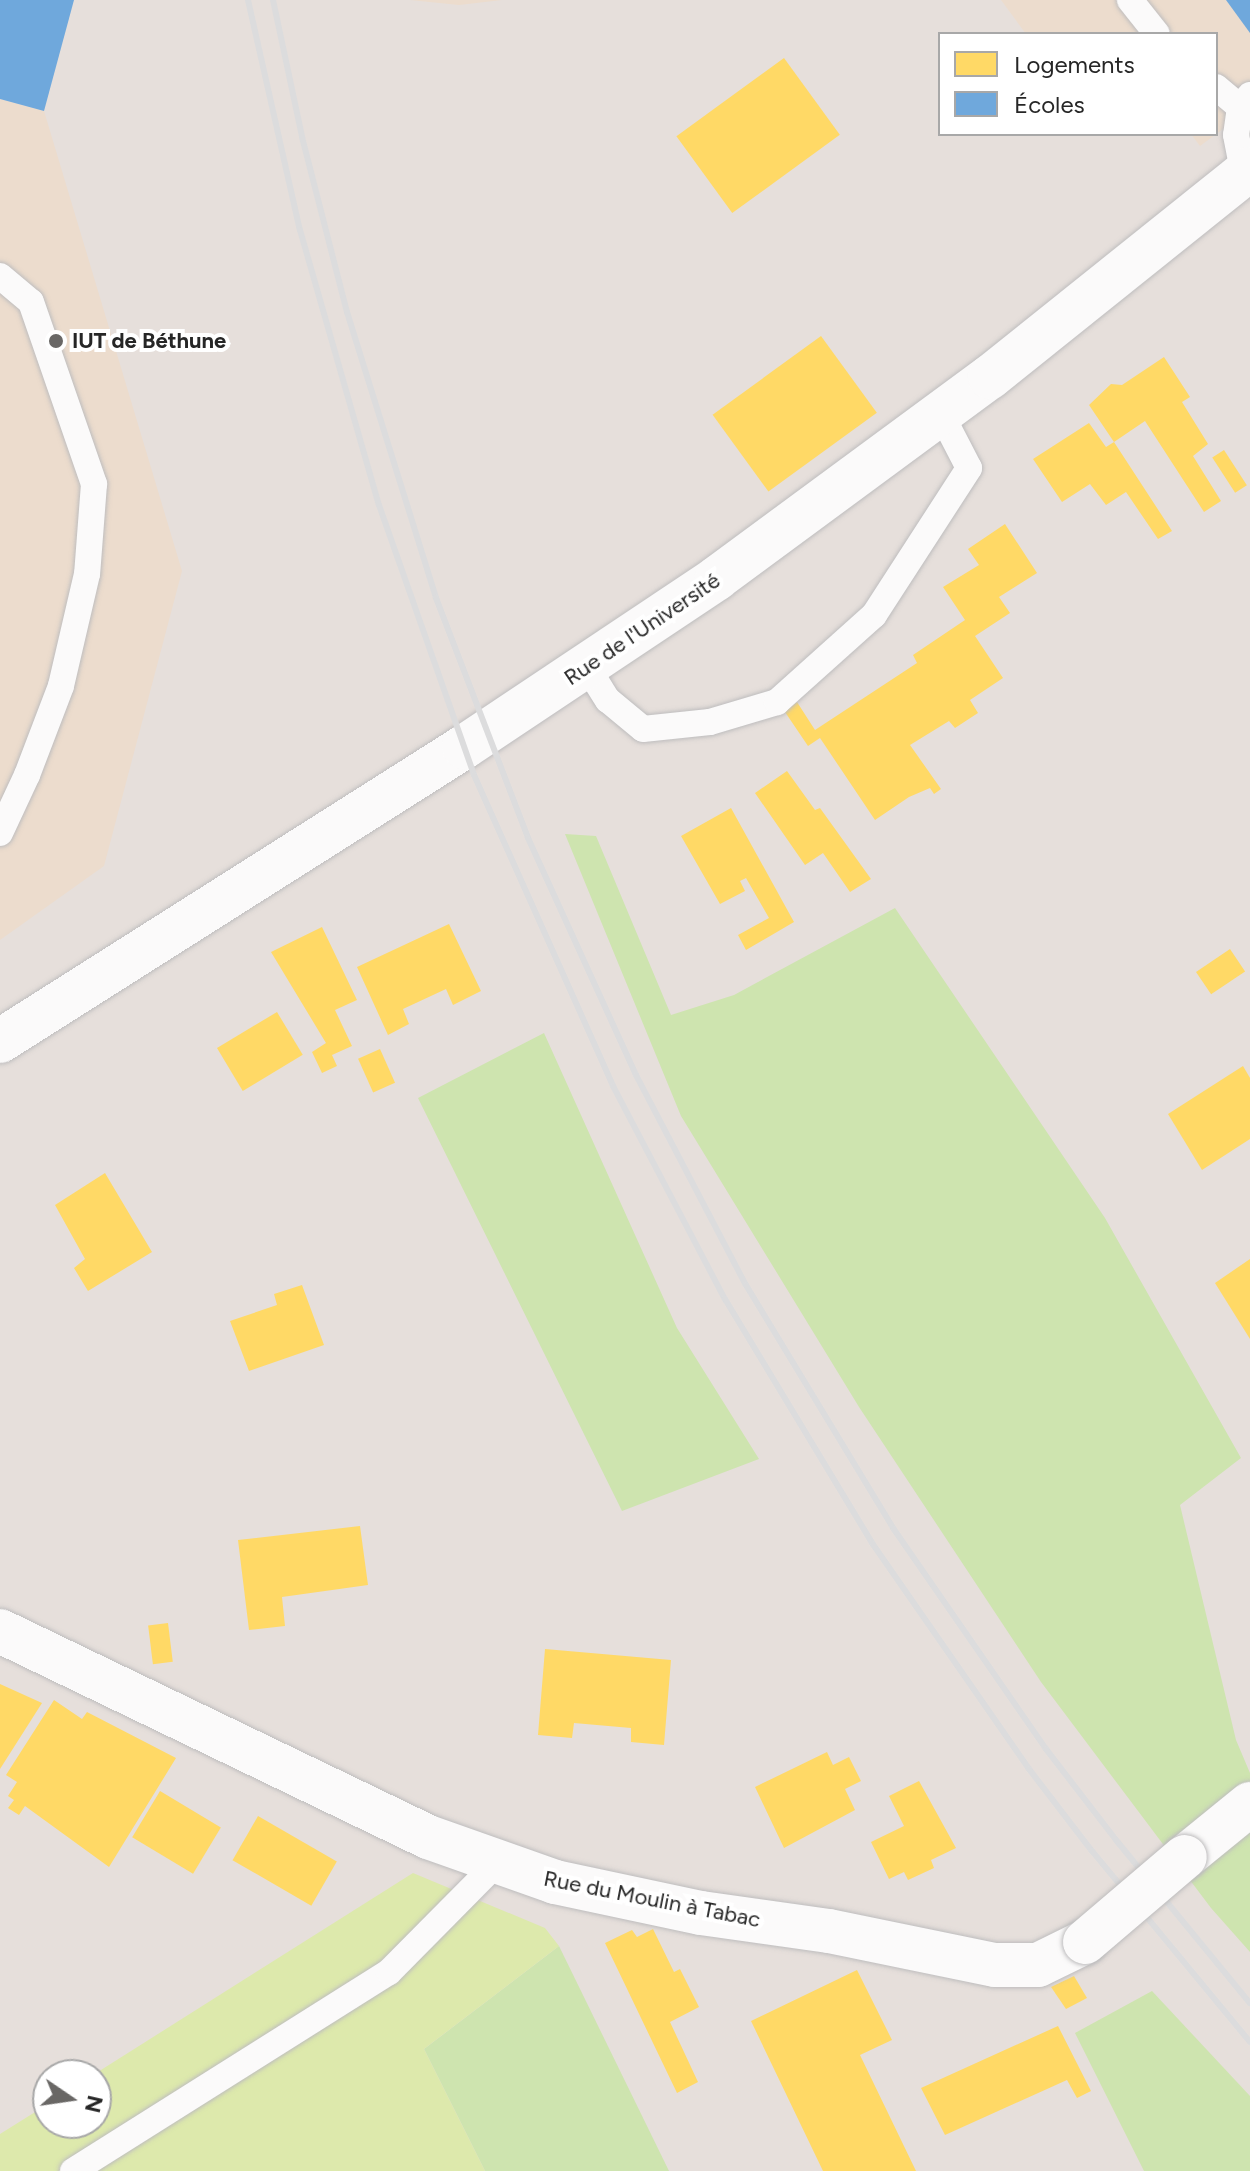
<!DOCTYPE html>
<meta charset="utf-8">
<style>
body{margin:0}
#map{position:relative;width:1250px;height:2171px;overflow:hidden;background:#e6dfdb;font-family:Figtree,sans-serif}
div>[style]{position:absolute}
[style*='--x']{left:calc(var(--x)*1px);top:calc(var(--y)*1px);width:calc(var(--w)*1px);rotate:calc(var(--a)*1deg)}
.education>*{inset:0;background:#ecdccd}
.green>*{inset:0;background:#cee4af}
.pitch>*{inset:0;background:#dde9ac}
.homes>*{inset:0;background:#ffd966;transform-origin:0 0}
.schools>*{inset:0;background:#6fa8dc}
.roads{filter:drop-shadow(0 0 2px #bebdbe) drop-shadow(0 0 2px #bebdbe)}
.lane>*{height:26px;margin:-13px;padding:0 13px;transform-origin:13px;border-radius:13px;background:#fbfafa}
.street>*{height:44px;margin:-22px;padding:0 22px;transform-origin:22px;border-radius:22px;background:#fbfafa}
.rail>*{height:6px;margin:-3px;padding:0 3px;transform-origin:3px;border-radius:3px;background:#dcdcdd}
.bridges{filter:drop-shadow(0 0 2px #bebdbe) drop-shadow(0 0 2px #bebdbe)}
.street-bridge>*{height:44px;margin:-22px;padding:0 22px;transform-origin:22px;border-radius:22px;background:#fbfafa}
.dots>*{width:22px;height:22px;translate:-50% -50%;box-sizing:border-box;border:4px solid #fff;border-radius:50%}
span{translate:-50% -50%;white-space:nowrap;text-align:center;line-height:1.15;-webkit-text-stroke:8px #fff;paint-order:stroke}
.poi-label{font-size:22px;color:#262626;font-weight:700}
.left{translate:0 -50%;text-align:left}
.street-label{font-size:22px;color:#262626}
.legend{position:absolute;left:938px;top:32px;width:280px;height:104px;box-sizing:border-box;background:#fff;border:2px solid #a8a8a8;margin:0;padding:10px 14px;list-style:none;font-size:24px;color:#262626}
.legend li{display:flex;align-items:center;gap:16px;height:40px}
.legend b{width:40px;border:2px solid #a8a8a8}
.north{position:absolute;left:32px;top:2059px;width:80px;height:80px;box-sizing:border-box;background:#fff;border:2px solid #a8a8a8;border-radius:50%;rotate:103deg;font-size:22px;font-weight:700;line-height:32px;text-align:center;color:#262626}
.north::after{content:'';display:block;margin:auto;width:28px;height:36px;background:#696765;clip-path:polygon(50% 0,100% 100%,50% 72%,0 100%)}
</style>
<div id="map">
<div class="education">
<i style="clip-path:polygon(410px 0,502px 0,459px 5px)"></i>
<i style="clip-path:polygon(1001px 0,1250px 0,1250px 109px,1200px 146px,1191px 134px,1216px 134px,1216px 34px,1026px 34px)"></i>
<i style="clip-path:polygon(0 99px,44px 111px,182px 571px,104px 866px,0 940px)"></i>
</div>
<div class="green">
<i style="clip-path:polygon(565px 834px,596px 836px,671px 1015px,734px 995px,895px 908px,1105px 1218px,1241px 1458px,1180px 1505px,1236px 1740px,1250px 1773px,1250px 1952px,1211px 1908px,1041px 1682px,859px 1407px,681px 1116px)"></i>
<i style="clip-path:polygon(544px 1033px,677px 1328px,759px 1459px,622px 1511px,418px 1098px)"></i>
<i style="clip-path:polygon(559px 1946px,669px 2171px,485px 2171px,424px 2049px)"></i>
<i style="clip-path:polygon(1152px 1991px,1250px 2096px,1250px 2171px,1144px 2171px,1075px 2033px)"></i>
</div>
<div class="pitch">
<i style="clip-path:polygon(413px 1873px,545px 1928px,559px 1946px,424px 2049px,485px 2171px,0 2171px,0 2134px,48px 2104px,48px 2123px,96px 2123px,93px 2075px)"></i>
</div>
<div class="homes">
<i style="left:784px;top:58px;width:95px;height:133px;rotate:54deg"></i>
<i style="left:821px;top:336px;width:95px;height:134px;rotate:54deg"></i>
<i style="clip-path:polygon(1164px 357px,1190px 397px,1182px 402px,1208px 444px,1193px 456px,1221px 501px,1204px 512px,1145px 421px,1114px 442px,1089px 405px,1111px 384px,1122px 385px)"></i>
<i style="clip-path:polygon(1089px 423px,1106px 447px,1114px 442px,1172px 531px,1158px 539px,1126px 492px,1106px 505px,1090px 484px,1062px 502px,1033px 459px)"></i>
<i style="left:1224px;top:450px;width:42px;height:14px;rotate:57deg"></i>
<i style="clip-path:polygon(1005px 524px,1037px 573px,999px 597px,1010px 613px,975px 636px,1003px 678px,970px 700px,978px 713px,955px 728px,949px 721px,910px 745px,941px 789px,934px 794px,930px 788px,909px 797px,875px 820px,820px 738px,808px 746px,785px 712px,797px 702px,815px 730px,917px 663px,913px 655px,965px 620px,943px 587px,979px 565px,968px 549px)"></i>
<i style="clip-path:polygon(787px 771px,815px 810px,820px 808px,871px 879px,850px 892px,823px 853px,805px 865px,755px 793px)"></i>
<i style="clip-path:polygon(731px 808px,794px 922px,746px 950px,738px 935px,769px 918px,746px 878px,740px 881px,745px 891px,720px 904px,681px 836px)"></i>
<i style="clip-path:polygon(449px 924px,481px 991px,453px 1005px,446px 989px,403px 1009px,409px 1024px,388px 1035px,357px 967px)"></i>
<i style="clip-path:polygon(322px 927px,357px 1000px,335px 1010px,352px 1046px,332px 1055px,337px 1066px,322px 1073px,312px 1052px,326px 1043px,271px 952px)"></i>
<i style="left:1230px;top:949px;width:27px;height:41px;rotate:56deg"></i>
<i style="left:277px;top:1012px;width:50px;height:70px;rotate:59deg"></i>
<i style="left:380px;top:1049px;width:37px;height:24px;rotate:66deg"></i>
<i style="clip-path:polygon(1243px 1066px,1250px 1078px,1250px 1139px,1202px 1170px,1168px 1114px)"></i>
<i style="clip-path:polygon(105px 1173px,152px 1252px,88px 1291px,74px 1268px,85px 1259px,55px 1205px)"></i>
<i style="clip-path:polygon(1250px 1259px,1250px 1339px,1215px 1283px)"></i>
<i style="clip-path:polygon(302px 1285px,324px 1345px,249px 1371px,230px 1321px,277px 1305px,274px 1294px)"></i>
<i style="clip-path:polygon(360px 1526px,368px 1585px,282px 1597px,285px 1626px,249px 1630px,238px 1540px)"></i>
<i style="left:168px;top:1623px;width:39px;height:20px;rotate:83deg"></i>
<i style="clip-path:polygon(545px 1649px,671px 1660px,664px 1745px,631px 1742px,631px 1728px,574px 1723px,572px 1738px,538px 1735px)"></i>
<i style="clip-path:polygon(0 1684px,42px 1703px,0 1769px)"></i>
<i style="clip-path:polygon(54px 1700px,82px 1719px,87px 1712px,176px 1758px,109px 1867px,25px 1806px,19px 1815px,8px 1808px,14px 1800px,8px 1796px,17px 1782px,6px 1775px)"></i>
<i style="clip-path:polygon(827px 1752px,833px 1765px,849px 1757px,861px 1781px,845px 1789px,855px 1810px,784px 1848px,755px 1787px)"></i>
<i style="clip-path:polygon(919px 1781px,956px 1848px,931px 1860px,934px 1868px,908px 1880px,904px 1872px,889px 1879px,871px 1842px,904px 1826px,889px 1796px)"></i>
<i style="left:160px;top:1791px;width:71px;height:54px;rotate:31deg"></i>
<i style="left:258px;top:1816px;width:91px;height:51px;rotate:30deg"></i>
<i style="clip-path:polygon(653px 1929px,674px 1972px,680px 1969px,699px 2007px,670px 2022px,698px 2082px,677px 2093px,605px 1943px,632px 1930px,637px 1937px)"></i>
<i style="clip-path:polygon(857px 1970px,892px 2040px,860px 2055px,916px 2171px,823px 2171px,751px 2021px)"></i>
<i style="clip-path:polygon(1074px 1976px,1087px 1998px,1066px 2009px,1051px 1987px)"></i>
<i style="clip-path:polygon(1058px 2026px,1091px 2091px,1077px 2098px,1067px 2080px,945px 2135px,921px 2088px)"></i>
</div>
<div class="schools">
<i style="clip-path:polygon(0 0,74px 0,44px 111px,0 99px)"></i>
<i style="clip-path:polygon(1226px 0,1250px 0,1250px 33px)"></i>
</div>
<div class="roads">
<div class="lane">
<i style="--x:1130;--y:0;--w:43;--a:51.5"></i>
<i style="--x:1216;--y:87;--w:31;--a:40"></i>
<i style="--x:1250;--y:95;--w:16;--a:130"></i>
<i style="--x:1240;--y:107;--w:28;--a:98"></i>
<i style="--x:1236;--y:135;--w:25;--a:79"></i>
<i style="--x:1241;--y:160;--w:12;--a:42"></i>
<i style="--x:0;--y:276;--w:40;--a:40"></i>
<i style="--x:31;--y:302;--w:193;--a:70.9"></i>
<i style="--x:94;--y:484;--w:90;--a:94.4"></i>
<i style="--x:87;--y:574;--w:115;--a:103.1"></i>
<i style="--x:61;--y:686;--w:95;--a:110.9"></i>
<i style="--x:27;--y:775;--w:64;--a:115"></i>
<i style="--x:587;--y:667;--w:39;--a:58"></i>
<i style="--x:608;--y:700;--w:45;--a:39.6"></i>
<i style="--x:643;--y:729;--w:67;--a:-6"></i>
<i style="--x:710;--y:722;--w:70;--a:-16.6"></i>
<i style="--x:777;--y:702;--w:130;--a:-41.9"></i>
<i style="--x:874;--y:615;--w:175;--a:-57.1"></i>
<i style="--x:969;--y:468;--w:61;--a:-117.4"></i>
<i style="--x:73;--y:2171;--w:373;--a:-32.2"></i>
<i style="--x:389;--y:1972;--w:155;--a:-45.3"></i>
</div>
<div class="street">
<i style="--x:0;--y:1041;--w:549;--a:-32.36"></i>
<i style="--x:464;--y:747;--w:304;--a:-33.7"></i>
<i style="--x:717;--y:578;--w:339;--a:-36.4"></i>
<i style="--x:990;--y:377;--w:333;--a:-38.7"></i>
<i style="--x:0;--y:1631;--w:475;--a:25.7"></i>
<i style="--x:428;--y:1837;--w:135;--a:19.5"></i>
<i style="--x:555;--y:1882;--w:149;--a:12"></i>
<i style="--x:701;--y:1913;--w:129;--a:8"></i>
<i style="--x:829;--y:1931;--w:169;--a:11.6"></i>
<i style="--x:995;--y:1965;--w:43;--a:0"></i>
<i style="--x:1038;--y:1965;--w:52;--a:-26.1"></i>
<i style="--x:1185;--y:1857;--w:84;--a:-39.2"></i>
</div>
</div>
<div class="rail">
<i style="--x:248;--y:0;--w:236;--a:77.3"></i>
<i style="--x:300;--y:230;--w:286;--a:74"></i>
<i style="--x:379;--y:505;--w:286;--a:70.6"></i>
<i style="--x:474;--y:775;--w:341;--a:65.9"></i>
<i style="--x:613;--y:1086;--w:241;--a:62.3"></i>
<i style="--x:725;--y:1299;--w:285;--a:58.9"></i>
<i style="--x:872;--y:1543;--w:275;--a:55.2"></i>
<i style="--x:1029;--y:1769;--w:103;--a:52.5"></i>
<i style="--x:1092;--y:1851;--w:248;--a:50.4"></i>
<i style="--x:273;--y:0;--w:140;--a:78"></i>
<i style="--x:302;--y:137;--w:181;--a:75.6"></i>
<i style="--x:347;--y:312;--w:300;--a:72.7"></i>
<i style="--x:436;--y:598;--w:257;--a:69"></i>
<i style="--x:528;--y:838;--w:260;--a:65.5"></i>
<i style="--x:636;--y:1075;--w:237;--a:62.4"></i>
<i style="--x:746;--y:1285;--w:284;--a:58.8"></i>
<i style="--x:893;--y:1528;--w:269;--a:55.3"></i>
<i style="--x:1046;--y:1749;--w:115;--a:52.4"></i>
<i style="--x:1116;--y:1840;--w:211;--a:50.6"></i>
</div>
<div class="bridges">
<div class="street-bridge">
<i style="--x:1085;--y:1942;--w:131;--a:-40.4"></i>
</div>
</div>
<div class="dots">
<i style="left:56px;top:341px;background:#696765"></i>
</div>
<div class="poi-label">
<span class="left" style="left:72px;top:341px">IUT de Béthune</span>
</div>
<div class="street-label">
<span style="left:642px;top:629px;rotate:-34deg">Rue de l'Université</span>
<span style="left:652px;top:1899px;rotate:11deg">Rue du Moulin à Tabac</span>
</div>
<ul class="legend">
<li><b style="height:22px;background:#ffd966"></b>Logements</li>
<li><b style="height:22px;background:#6fa8dc"></b>Écoles</li>
</ul>
<div class="north">N</div>
</div>
